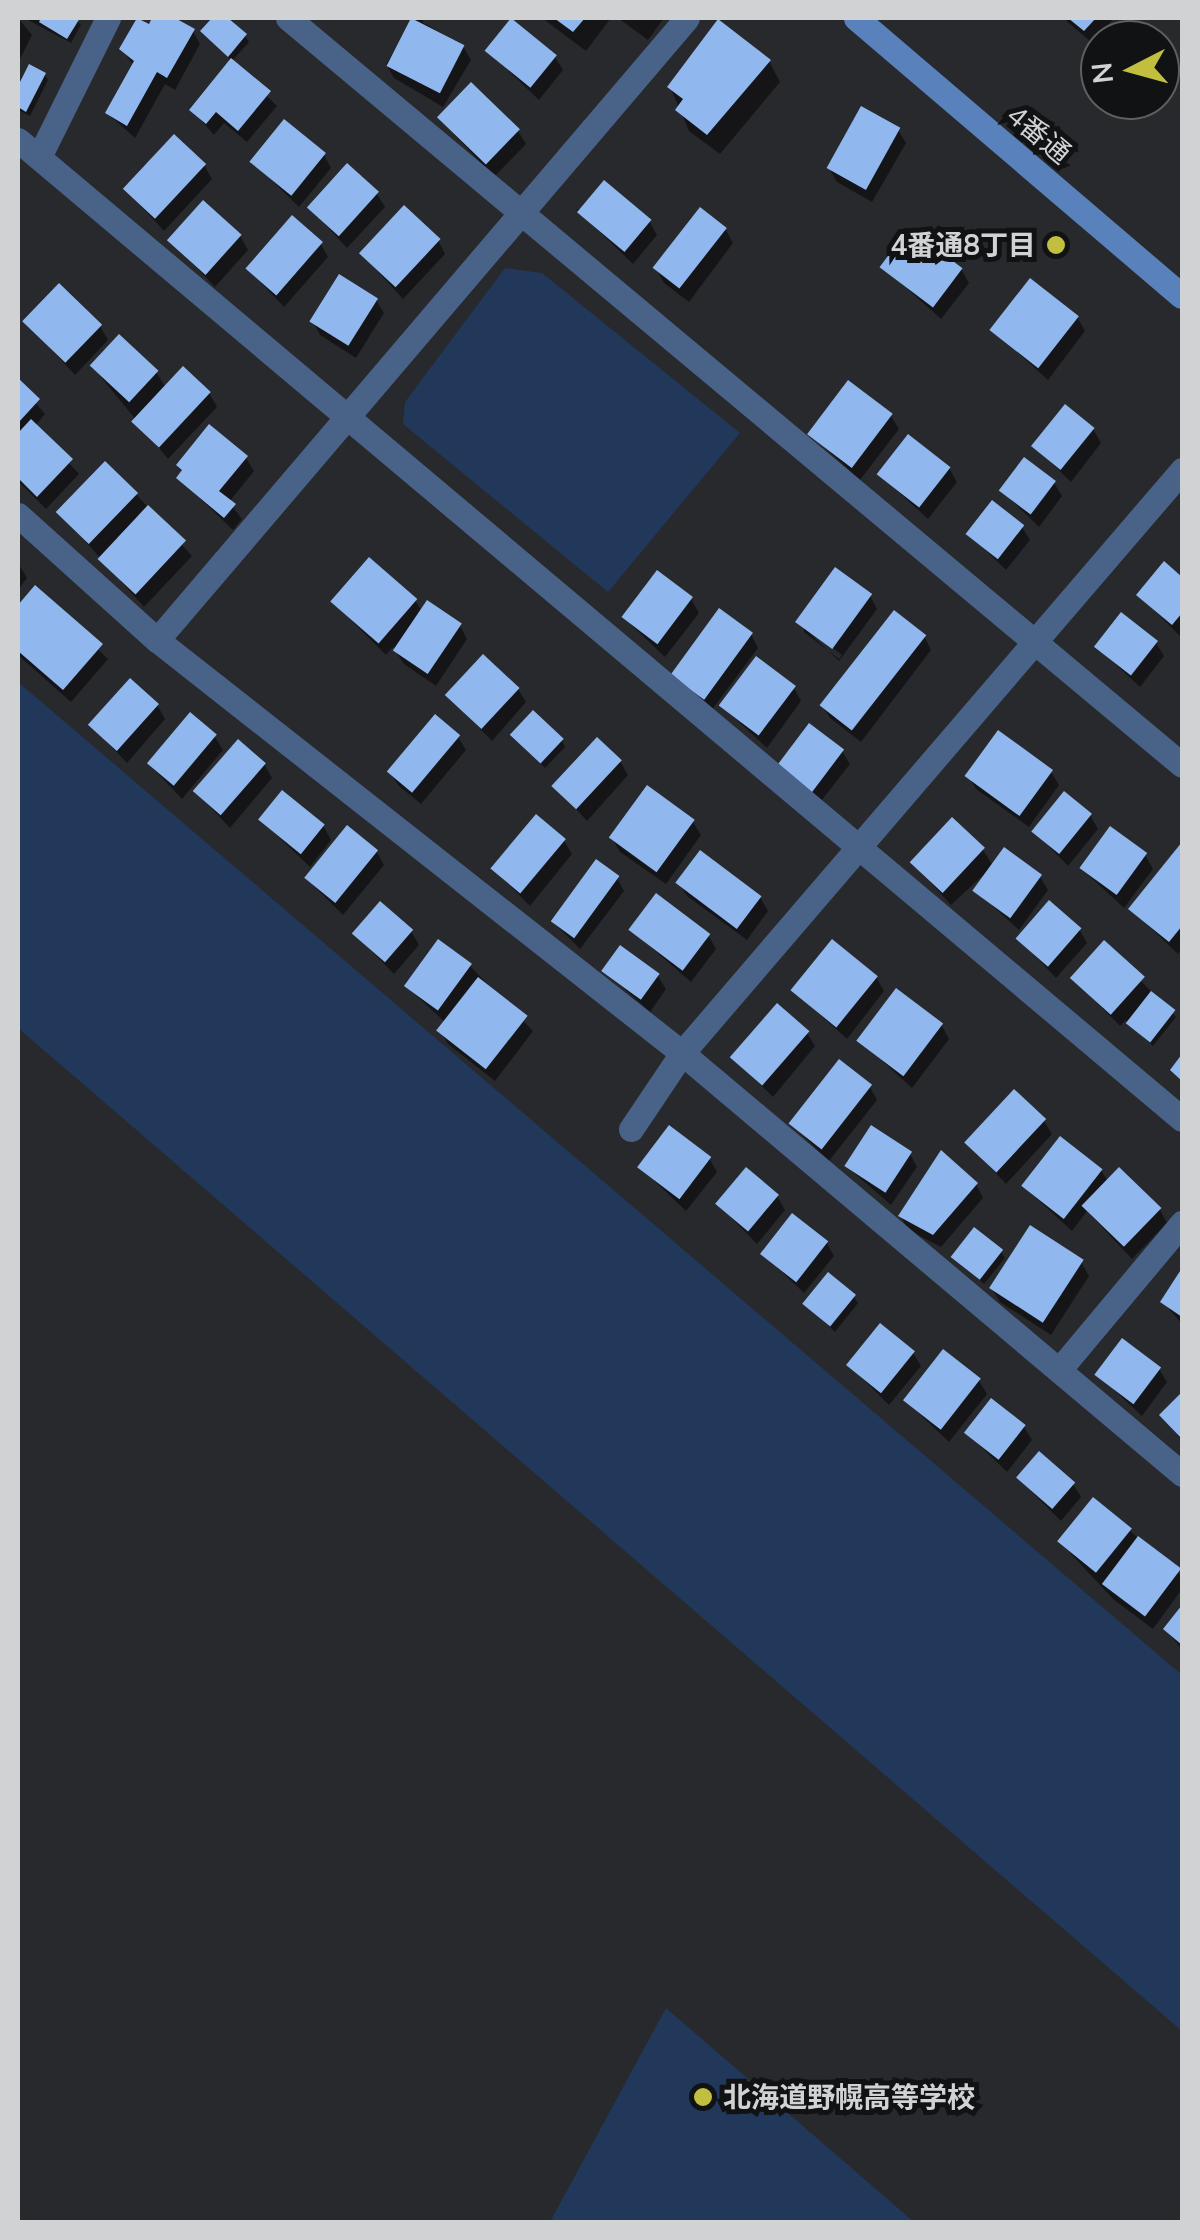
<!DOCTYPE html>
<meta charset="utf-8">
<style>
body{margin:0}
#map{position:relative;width:1200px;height:2240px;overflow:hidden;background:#28292c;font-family:Mulish,"Noto Sans JP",sans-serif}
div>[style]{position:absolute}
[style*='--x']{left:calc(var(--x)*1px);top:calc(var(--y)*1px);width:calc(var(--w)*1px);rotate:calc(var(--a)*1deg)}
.green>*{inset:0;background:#21385b}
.shadow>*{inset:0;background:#0007}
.building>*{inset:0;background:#91b7ef;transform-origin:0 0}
.street>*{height:25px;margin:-12.5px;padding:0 12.5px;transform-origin:12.5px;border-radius:12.5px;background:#496288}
.secondary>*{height:25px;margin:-12.5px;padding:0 12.5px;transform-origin:12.5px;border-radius:12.5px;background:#5982bd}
.dots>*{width:28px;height:28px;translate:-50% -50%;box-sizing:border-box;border:5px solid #111213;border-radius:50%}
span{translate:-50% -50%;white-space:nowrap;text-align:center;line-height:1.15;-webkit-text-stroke:10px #111213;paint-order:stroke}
.street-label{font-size:28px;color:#d1d2d4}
.poi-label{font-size:28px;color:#d1d2d4;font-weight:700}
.right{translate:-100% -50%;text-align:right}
.left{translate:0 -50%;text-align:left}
.frame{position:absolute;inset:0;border:20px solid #d1d2d4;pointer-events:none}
.north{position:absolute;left:1080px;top:20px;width:100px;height:100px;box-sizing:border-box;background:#111213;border:2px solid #5e5f60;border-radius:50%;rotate:264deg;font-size:28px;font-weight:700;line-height:40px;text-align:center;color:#d1d2d4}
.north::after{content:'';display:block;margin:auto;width:35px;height:45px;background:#c1be40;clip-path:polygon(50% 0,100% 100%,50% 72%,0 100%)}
</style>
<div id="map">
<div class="green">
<i style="clip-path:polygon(505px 268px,542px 273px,740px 433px,608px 592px,403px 424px,405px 402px)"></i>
<i style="clip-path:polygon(18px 682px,1182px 1675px,1182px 2031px,18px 1028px)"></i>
<i style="clip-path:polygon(666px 2008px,914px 2222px,550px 2222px)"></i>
</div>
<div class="shadow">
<i style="clip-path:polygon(18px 18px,32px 35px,18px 63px)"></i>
<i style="clip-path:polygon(24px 18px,75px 18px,81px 25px,71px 43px)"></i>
<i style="clip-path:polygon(155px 18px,193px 31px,200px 44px,175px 90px,165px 84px,135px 138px,107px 113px,134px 66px,122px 49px)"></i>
<i style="clip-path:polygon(215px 18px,245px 36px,249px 42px,232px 61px,277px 106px,247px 142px,224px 123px,214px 135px,192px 110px,232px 61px,203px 32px)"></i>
<i style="clip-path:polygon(414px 18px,425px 18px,422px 22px,463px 46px,471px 60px,443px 107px,394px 78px,386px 64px)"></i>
<i style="clip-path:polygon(542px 18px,611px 18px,586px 51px)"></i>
<i style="clip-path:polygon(618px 18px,664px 18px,648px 40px)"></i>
<i style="clip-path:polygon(1063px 18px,1114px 18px,1092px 43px)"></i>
<i style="clip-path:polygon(488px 51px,555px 57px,563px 70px,539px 100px)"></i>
<i style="clip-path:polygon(769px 61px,780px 82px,720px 154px,689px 131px,670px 87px)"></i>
<i style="clip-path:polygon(44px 74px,48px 80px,30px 116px,18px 110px,18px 87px)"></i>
<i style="clip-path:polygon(439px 118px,518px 131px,526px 144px,494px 177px)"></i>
<i style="clip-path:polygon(898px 130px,906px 143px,872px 202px,837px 182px,829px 168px)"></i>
<i style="clip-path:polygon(324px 155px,331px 168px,299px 207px,252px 161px)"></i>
<i style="clip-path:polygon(204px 165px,212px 179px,164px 231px,126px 190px)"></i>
<i style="clip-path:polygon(377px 194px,385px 207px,347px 248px,309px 207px)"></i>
<i style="clip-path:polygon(576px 209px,649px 221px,657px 235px,633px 264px)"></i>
<i style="clip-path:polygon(726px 230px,733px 243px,689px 302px,664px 283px,656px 269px)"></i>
<i style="clip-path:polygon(240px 236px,248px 250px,215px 287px,171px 241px)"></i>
<i style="clip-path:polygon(438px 240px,445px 254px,403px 299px,362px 254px)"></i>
<i style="clip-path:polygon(321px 244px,328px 257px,284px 307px,248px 269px)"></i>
<i style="clip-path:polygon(883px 267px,961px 269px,969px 283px,941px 319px)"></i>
<i style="clip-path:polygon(376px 300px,384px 313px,356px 358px,320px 335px,313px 322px)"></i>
<i style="clip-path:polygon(1077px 317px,1085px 331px,1048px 380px,994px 331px)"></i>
<i style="clip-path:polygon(26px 322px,100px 326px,108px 340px,75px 375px)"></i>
<i style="clip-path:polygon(92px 366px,156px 372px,166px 388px,209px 393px,217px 407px,168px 459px)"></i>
<i style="clip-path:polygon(18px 382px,45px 414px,35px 426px,79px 474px,46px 509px,18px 481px)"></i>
<i style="clip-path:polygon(891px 416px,899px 429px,860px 480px,811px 435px)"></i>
<i style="clip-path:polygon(1093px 429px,1101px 443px,1071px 482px,1035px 447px)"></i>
<i style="clip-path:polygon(246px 458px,254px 471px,229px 502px,242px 519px,233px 530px,179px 478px)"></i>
<i style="clip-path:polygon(949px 468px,957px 482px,928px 519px,880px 475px)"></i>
<i style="clip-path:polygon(1054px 483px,1062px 496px,1039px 527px,1002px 491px)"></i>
<i style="clip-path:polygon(136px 494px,192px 556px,144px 607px,60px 513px)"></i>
<i style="clip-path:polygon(1022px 527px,1030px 540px,1006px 570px,969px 534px)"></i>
<i style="clip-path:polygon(18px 563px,27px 578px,18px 590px)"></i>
<i style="clip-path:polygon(1164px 565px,1182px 580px,1181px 637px,1139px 595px)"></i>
<i style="clip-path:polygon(35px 589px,108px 659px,71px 702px,18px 655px,18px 609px)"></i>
<i style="clip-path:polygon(evenodd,870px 596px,877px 609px,839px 661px,797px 621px,870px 596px,804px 626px,842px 655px,839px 659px,804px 632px,804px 626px)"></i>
<i style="clip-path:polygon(691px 599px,699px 613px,665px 657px,624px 618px)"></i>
<i style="clip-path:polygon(415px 600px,422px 612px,460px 626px,467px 639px,436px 686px,404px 664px,393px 647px,386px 655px,333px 602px)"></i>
<i style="clip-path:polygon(751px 634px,758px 648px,711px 711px,679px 687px)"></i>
<i style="clip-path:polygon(924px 636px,931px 650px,861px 742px,830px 718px,822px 705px)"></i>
<i style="clip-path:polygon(1156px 643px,1164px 656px,1140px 687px,1097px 647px)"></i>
<i style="clip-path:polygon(794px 688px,801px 701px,767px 748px,722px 706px)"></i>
<i style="clip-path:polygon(518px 689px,526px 702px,492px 741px,449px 697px)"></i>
<i style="clip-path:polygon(157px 705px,165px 719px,127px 763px,92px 726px)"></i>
<i style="clip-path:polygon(513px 735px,562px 741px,565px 747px,545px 768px)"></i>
<i style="clip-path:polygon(215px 737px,223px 750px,182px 799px,149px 764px)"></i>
<i style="clip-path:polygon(458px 737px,466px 750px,421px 804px,398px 785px,390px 772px)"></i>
<i style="clip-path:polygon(842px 751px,850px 764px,818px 805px,787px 781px)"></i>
<i style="clip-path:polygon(620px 761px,628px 775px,587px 821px,556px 787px)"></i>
<i style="clip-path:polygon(264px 764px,272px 778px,230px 828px,197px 793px)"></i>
<i style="clip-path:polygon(1051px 772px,1059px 785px,1029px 827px,976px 789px,968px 776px)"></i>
<i style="clip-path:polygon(1090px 815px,1098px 829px,1068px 866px,1034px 831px)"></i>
<i style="clip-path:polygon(261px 820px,324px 827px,331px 840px,310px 867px)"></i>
<i style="clip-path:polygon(693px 822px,701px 835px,666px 884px,620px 852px,612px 838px)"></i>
<i style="clip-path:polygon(564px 841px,572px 854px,530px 906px,494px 869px)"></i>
<i style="clip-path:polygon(1182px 846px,1182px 948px,1178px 954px,1131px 909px)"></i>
<i style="clip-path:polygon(983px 850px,993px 866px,951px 905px,912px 862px)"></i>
<i style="clip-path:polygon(376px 851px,384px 865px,343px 915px,307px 879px)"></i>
<i style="clip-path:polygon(1145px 855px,1153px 869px,1124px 908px,1082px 869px)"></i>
<i style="clip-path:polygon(1040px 877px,1048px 890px,1019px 930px,975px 890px)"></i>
<i style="clip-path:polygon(617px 878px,624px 891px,580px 949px,552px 921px)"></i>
<i style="clip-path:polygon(679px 883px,760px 897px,768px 911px,747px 940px,687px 896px)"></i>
<i style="clip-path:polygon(1079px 929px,1087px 943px,1056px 978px,1019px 939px)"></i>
<i style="clip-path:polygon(631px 930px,708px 935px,716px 949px,691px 982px)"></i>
<i style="clip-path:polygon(411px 931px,419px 945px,394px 974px,356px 935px)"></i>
<i style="clip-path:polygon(1104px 943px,1176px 1017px,1153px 1046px,1126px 1020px,1120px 1026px,1073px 978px)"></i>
<i style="clip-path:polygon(470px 966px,533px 1031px,495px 1081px,448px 1044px,440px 1031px,446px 1023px,406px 986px)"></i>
<i style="clip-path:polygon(605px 971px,658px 976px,666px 989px,650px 1012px)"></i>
<i style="clip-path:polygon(876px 977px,884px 991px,847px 1039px,795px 992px)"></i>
<i style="clip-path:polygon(942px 1026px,949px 1039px,912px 1088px,859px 1040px)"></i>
<i style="clip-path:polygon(807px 1033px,815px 1046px,773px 1097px,734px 1058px)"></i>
<i style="clip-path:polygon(870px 1087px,877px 1100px,829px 1161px,790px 1123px)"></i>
<i style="clip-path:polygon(1044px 1121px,1052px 1134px,1006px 1184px,968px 1143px)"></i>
<i style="clip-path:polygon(910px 1154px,917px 1167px,891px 1205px,846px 1166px)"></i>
<i style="clip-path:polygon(709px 1158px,717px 1172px,686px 1211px,640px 1167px)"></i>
<i style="clip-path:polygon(1101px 1170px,1108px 1182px,1160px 1210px,1167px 1223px,1132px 1259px,1087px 1211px,1072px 1231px,1024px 1187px)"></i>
<i style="clip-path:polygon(976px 1184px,983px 1198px,941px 1247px,908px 1230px,901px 1216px)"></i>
<i style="clip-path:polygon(777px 1196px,785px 1210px,757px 1244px,718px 1204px)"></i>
<i style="clip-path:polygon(826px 1242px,834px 1256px,804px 1293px,763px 1254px)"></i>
<i style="clip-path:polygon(1001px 1252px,1005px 1258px,984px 1284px,954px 1257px)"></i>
<i style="clip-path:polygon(1081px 1262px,1089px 1276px,1051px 1335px,1000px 1302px,992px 1289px)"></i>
<i style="clip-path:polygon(1182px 1272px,1182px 1324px,1163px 1302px)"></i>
<i style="clip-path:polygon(854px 1297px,858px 1303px,835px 1332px,805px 1304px)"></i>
<i style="clip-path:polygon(913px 1353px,921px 1366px,889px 1405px,849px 1365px)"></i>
<i style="clip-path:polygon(1159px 1369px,1167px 1382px,1142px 1416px,1098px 1375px)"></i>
<i style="clip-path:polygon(979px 1381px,987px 1394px,949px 1442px,906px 1401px)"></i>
<i style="clip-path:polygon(1182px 1395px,1182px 1441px,1162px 1415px)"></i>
<i style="clip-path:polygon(1024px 1427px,1032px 1440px,1007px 1472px,967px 1433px)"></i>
<i style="clip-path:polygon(1019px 1479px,1073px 1484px,1081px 1497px,1061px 1521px)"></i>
<i style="clip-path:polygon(1130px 1531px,1182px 1576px,1182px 1589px,1153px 1629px,1113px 1599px,1059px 1541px)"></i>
<i style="clip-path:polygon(1182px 1609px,1182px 1650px,1166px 1629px)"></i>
</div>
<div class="building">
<i style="clip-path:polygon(41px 18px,80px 18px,67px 39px,39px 22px)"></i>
<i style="clip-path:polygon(137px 18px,149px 24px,152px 18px,175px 18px,195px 29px,167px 78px,157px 72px,127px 126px,105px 113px,134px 61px,119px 49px)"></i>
<i style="clip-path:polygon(212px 18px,228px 18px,247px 34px,228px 57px,200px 31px)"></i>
<i style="left:411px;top:18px;width:60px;height:54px;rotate:27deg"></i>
<i style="left:511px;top:18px;width:59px;height:42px;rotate:39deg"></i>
<i style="clip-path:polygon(554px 18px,585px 18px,573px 32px)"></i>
<i style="clip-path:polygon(1068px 18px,1096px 18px,1084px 31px)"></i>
<i style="clip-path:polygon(718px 19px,771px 60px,707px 135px,675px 110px,683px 99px,667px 87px)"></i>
<i style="clip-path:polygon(231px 58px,271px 91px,238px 131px,216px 112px,206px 124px,189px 110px)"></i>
<i style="clip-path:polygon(29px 64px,46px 73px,26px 112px,18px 107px,18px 86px)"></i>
<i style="left:471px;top:82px;width:68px;height:49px;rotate:44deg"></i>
<i style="left:861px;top:106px;width:45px;height:71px;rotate:29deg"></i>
<i style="left:284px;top:119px;width:54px;height:55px;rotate:39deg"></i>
<i style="left:174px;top:134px;width:44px;height:75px;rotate:43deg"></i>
<i style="left:347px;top:163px;width:43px;height:60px;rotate:42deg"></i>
<i style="left:604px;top:180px;width:62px;height:42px;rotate:40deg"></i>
<i style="left:203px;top:200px;width:52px;height:54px;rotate:42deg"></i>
<i style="left:404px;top:205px;width:50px;height:66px;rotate:43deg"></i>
<i style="left:700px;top:207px;width:34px;height:77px;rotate:38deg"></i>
<i style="left:292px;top:215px;width:41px;height:71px;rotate:41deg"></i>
<i style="left:909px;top:228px;width:67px;height:49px;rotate:37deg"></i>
<i style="left:339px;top:274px;width:46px;height:56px;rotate:32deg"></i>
<i style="left:1030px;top:278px;width:62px;height:66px;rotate:38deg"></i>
<i style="left:59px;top:283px;width:60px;height:53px;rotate:44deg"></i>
<i style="left:119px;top:334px;width:54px;height:43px;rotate:43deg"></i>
<i style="left:183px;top:366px;width:38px;height:76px;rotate:43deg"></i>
<i style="clip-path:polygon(18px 378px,40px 399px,18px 423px)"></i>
<i style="left:848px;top:380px;width:56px;height:68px;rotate:37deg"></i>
<i style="left:1065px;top:404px;width:38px;height:54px;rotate:39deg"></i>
<i style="clip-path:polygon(31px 419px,73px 459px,37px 497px,18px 478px,18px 433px)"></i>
<i style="clip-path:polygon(209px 424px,248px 456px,219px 491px,236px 504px,224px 518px,176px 478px,182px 470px,176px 465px)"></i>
<i style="left:908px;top:434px;width:54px;height:51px;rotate:38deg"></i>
<i style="left:1024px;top:457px;width:40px;height:42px;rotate:37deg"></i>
<i style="left:105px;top:461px;width:46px;height:71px;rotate:44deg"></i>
<i style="left:992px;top:500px;width:41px;height:43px;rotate:38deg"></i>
<i style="left:148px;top:505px;width:52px;height:74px;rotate:43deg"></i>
<i style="left:369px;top:557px;width:64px;height:59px;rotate:41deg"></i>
<i style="clip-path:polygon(1164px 561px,1182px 577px,1182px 613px,1172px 625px,1136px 595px)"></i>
<i style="left:835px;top:567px;width:46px;height:68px;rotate:36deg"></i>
<i style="left:657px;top:570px;width:45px;height:59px;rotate:37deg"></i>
<i style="clip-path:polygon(35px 585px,103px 644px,63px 690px,18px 651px,18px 605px)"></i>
<i style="left:427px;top:600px;width:42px;height:61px;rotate:34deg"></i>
<i style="left:719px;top:608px;width:42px;height:83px;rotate:36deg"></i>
<i style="left:894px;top:610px;width:41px;height:121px;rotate:38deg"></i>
<i style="left:1121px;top:612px;width:47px;height:44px;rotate:38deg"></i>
<i style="left:483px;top:654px;width:50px;height:56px;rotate:43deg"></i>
<i style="left:756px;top:656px;width:50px;height:62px;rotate:37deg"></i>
<i style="left:130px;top:678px;width:39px;height:63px;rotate:42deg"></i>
<i style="left:533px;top:710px;width:42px;height:34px;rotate:43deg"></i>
<i style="left:190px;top:712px;width:35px;height:67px;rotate:40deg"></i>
<i style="left:435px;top:714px;width:33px;height:75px;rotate:40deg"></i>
<i style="left:809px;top:723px;width:44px;height:56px;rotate:37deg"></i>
<i style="left:998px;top:730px;width:68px;height:57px;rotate:36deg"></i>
<i style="left:597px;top:737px;width:34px;height:67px;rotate:43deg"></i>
<i style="left:238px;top:739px;width:37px;height:69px;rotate:41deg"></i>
<i style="left:647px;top:785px;width:59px;height:65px;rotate:36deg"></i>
<i style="left:282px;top:790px;width:55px;height:38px;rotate:39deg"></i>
<i style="left:1064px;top:791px;width:36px;height:52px;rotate:39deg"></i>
<i style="left:536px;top:814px;width:39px;height:71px;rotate:40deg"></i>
<i style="left:952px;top:817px;width:45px;height:62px;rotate:43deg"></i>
<i style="left:347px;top:825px;width:40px;height:68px;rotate:39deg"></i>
<i style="left:1110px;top:826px;width:46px;height:52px;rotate:36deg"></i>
<i style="clip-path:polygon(1182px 842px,1182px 926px,1169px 942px,1128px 909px)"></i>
<i style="left:1004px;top:847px;width:47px;height:54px;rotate:36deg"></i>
<i style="left:700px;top:850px;width:77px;height:41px;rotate:37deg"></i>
<i style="left:596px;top:859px;width:29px;height:77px;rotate:36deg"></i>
<i style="left:656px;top:893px;width:68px;height:46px;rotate:37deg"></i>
<i style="left:1049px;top:900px;width:43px;height:51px;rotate:41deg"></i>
<i style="left:380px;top:901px;width:44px;height:43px;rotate:41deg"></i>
<i style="left:438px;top:939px;width:42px;height:58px;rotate:36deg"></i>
<i style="left:832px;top:939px;width:59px;height:66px;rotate:39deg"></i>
<i style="left:1104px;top:940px;width:55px;height:51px;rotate:42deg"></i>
<i style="left:620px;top:945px;width:49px;height:32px;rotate:36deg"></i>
<i style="left:478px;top:977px;width:63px;height:68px;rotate:38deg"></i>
<i style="left:896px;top:988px;width:59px;height:66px;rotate:37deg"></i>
<i style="left:1151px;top:991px;width:31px;height:41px;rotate:38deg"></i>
<i style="left:777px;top:1003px;width:43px;height:72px;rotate:41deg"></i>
<i style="clip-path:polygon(1182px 1054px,1182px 1081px,1170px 1070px)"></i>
<i style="left:839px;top:1059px;width:42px;height:82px;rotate:38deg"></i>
<i style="left:1014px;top:1089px;width:44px;height:73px;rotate:43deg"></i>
<i style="left:669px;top:1125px;width:53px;height:53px;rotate:37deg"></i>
<i style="left:871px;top:1125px;width:49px;height:49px;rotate:33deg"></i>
<i style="left:1060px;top:1136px;width:54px;height:63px;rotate:38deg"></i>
<i style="clip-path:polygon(941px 1150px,978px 1183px,933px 1235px,898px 1216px)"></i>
<i style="left:746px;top:1167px;width:43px;height:48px;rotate:40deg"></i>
<i style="left:1119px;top:1167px;width:59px;height:54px;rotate:44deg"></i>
<i style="left:792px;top:1213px;width:46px;height:52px;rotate:38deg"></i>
<i style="left:1030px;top:1225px;width:64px;height:75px;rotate:33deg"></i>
<i style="left:974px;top:1227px;width:37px;height:38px;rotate:38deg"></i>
<i style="clip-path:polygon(1182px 1268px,1182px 1317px,1160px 1302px)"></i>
<i style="left:828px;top:1272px;width:36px;height:41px;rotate:39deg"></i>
<i style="left:880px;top:1323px;width:45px;height:54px;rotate:39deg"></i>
<i style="left:1122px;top:1338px;width:49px;height:46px;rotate:37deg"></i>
<i style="left:943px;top:1349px;width:48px;height:65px;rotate:38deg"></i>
<i style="clip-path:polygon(1182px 1392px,1182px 1439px,1159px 1415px)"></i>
<i style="left:991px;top:1398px;width:44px;height:44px;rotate:38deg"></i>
<i style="left:1039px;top:1451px;width:48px;height:35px;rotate:41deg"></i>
<i style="left:1093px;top:1497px;width:50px;height:57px;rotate:39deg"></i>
<i style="left:1138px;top:1536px;width:54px;height:60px;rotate:37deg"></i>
<i style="clip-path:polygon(1182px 1605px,1182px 1645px,1163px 1629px)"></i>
</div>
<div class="street">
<i style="--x:288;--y:18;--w:1165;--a:39.88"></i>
<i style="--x:18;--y:140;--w:1521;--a:40.07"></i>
<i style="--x:39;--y:157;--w:155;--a:-63.6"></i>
<i style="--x:18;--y:515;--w:187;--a:42"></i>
<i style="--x:157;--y:640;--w:668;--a:38.19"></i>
<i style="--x:682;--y:1053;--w:654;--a:40.1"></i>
<i style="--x:157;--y:640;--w:817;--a:-49.57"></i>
<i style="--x:631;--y:1129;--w:92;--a:-56.1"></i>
<i style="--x:682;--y:1053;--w:768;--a:-49.38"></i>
<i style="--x:1059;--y:1370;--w:192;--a:-50.1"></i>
</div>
<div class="secondary">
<i style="--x:856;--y:18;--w:428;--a:40.5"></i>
</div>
<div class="dots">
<i style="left:1056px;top:245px;background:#c1be40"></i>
<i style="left:703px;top:2097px;background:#c1be40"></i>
</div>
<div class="street-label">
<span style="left:1039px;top:134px;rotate:40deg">4番通</span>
</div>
<div class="poi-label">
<span class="right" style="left:1036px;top:245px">4番通8丁目</span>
<span class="left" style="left:723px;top:2097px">北海道野幌高等学校</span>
</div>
<div class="frame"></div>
<div class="north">N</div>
</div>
